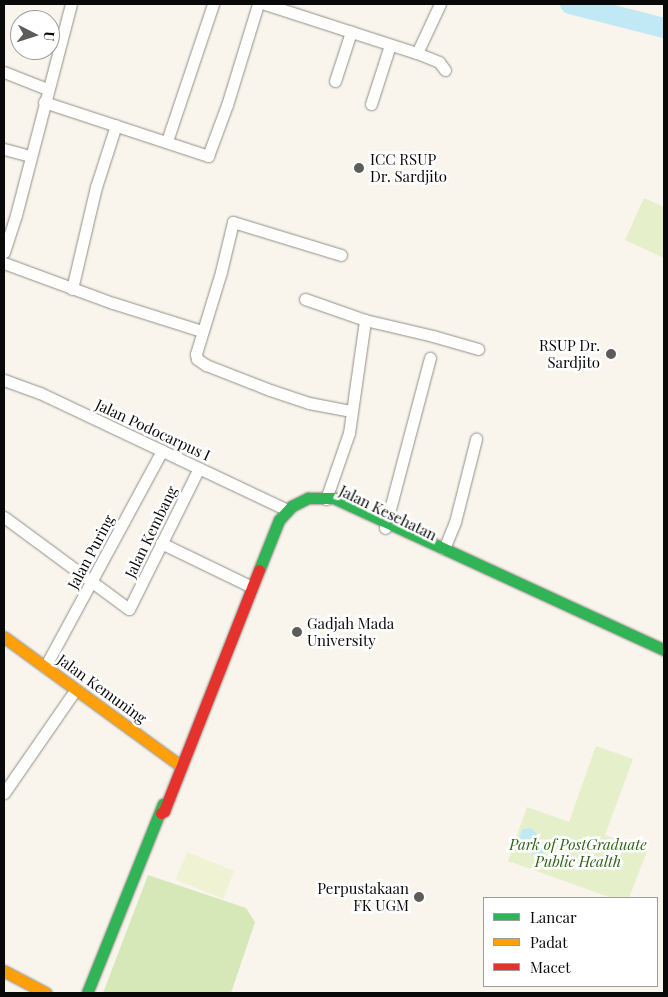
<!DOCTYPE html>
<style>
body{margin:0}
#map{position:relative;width:668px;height:997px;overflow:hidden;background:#f9f5ec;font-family:"Playfair Display",serif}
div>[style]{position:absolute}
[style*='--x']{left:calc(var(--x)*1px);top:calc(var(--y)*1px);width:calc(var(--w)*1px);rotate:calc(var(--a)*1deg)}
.green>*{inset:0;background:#e5efca}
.forest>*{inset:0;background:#d6e7b8}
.pitch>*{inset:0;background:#eff3d4;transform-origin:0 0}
.water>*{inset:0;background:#c0e9f5}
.river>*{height:20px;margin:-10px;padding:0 10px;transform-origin:10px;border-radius:10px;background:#c0e9f5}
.roads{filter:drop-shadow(0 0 1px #918f8b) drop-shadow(0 0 1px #918f8b)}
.street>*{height:11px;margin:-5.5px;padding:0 5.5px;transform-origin:5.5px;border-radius:5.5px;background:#fefefc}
.fast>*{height:11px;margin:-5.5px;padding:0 5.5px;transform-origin:5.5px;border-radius:5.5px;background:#30b455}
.slow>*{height:11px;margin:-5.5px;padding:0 5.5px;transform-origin:5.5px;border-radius:5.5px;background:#ff9f0a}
.jam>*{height:11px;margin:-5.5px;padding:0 5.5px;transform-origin:5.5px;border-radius:5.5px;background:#e5322d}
.dots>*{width:14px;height:14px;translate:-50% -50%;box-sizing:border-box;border:2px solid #fff;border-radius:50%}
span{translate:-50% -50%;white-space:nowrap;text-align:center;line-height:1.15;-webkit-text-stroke:5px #fff;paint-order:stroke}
.poi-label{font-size:15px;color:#090909}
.left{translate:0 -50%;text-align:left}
.right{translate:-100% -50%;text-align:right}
.street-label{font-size:15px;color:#090909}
.park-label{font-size:15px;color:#316219;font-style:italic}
.frame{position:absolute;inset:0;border:5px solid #090909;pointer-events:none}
.legend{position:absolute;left:483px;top:897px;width:175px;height:90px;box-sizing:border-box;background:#fff;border:1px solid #9d9d9d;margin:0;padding:6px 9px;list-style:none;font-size:15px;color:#090909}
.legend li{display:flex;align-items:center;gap:10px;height:25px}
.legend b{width:25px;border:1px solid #9d9d9d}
.north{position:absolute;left:10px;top:10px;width:50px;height:50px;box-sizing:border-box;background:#fff;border:1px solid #9d9d9d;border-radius:50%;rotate:95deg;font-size:14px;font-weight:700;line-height:20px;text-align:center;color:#090909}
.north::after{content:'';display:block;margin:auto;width:18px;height:22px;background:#5d5c58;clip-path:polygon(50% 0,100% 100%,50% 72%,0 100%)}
</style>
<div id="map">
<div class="green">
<i style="clip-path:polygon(644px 198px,664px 207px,664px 258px,625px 240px)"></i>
<i style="clip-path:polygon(596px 746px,633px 759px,605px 835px,647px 851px,629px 898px,612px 898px,508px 861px,527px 807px,569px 822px)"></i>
</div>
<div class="forest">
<i style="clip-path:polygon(148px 875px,246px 908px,255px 922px,231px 993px,103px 993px)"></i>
</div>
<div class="pitch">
<i style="left:187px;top:852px;width:51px;height:30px;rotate:22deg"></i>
</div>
<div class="water">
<i style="clip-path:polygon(531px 828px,537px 834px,535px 841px,546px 846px,542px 857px,515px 847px,523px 829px)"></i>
</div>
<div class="river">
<i style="--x:570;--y:4;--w:97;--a:14.3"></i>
</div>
<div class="roads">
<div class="street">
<i style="--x:265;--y:4;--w:160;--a:17.9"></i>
<i style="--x:417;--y:53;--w:24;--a:22"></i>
<i style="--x:439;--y:62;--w:10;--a:53"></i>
<i style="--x:417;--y:53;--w:54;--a:-64.9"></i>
<i style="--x:4;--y:72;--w:46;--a:21.6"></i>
<i style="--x:335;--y:81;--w:52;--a:-71.9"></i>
<i style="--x:44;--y:102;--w:173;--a:18.2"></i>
<i style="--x:208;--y:156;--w:54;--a:-69.6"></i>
<i style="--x:227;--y:105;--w:106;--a:-72.9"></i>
<i style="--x:371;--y:104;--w:62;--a:-72.1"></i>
<i style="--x:167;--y:141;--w:145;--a:-71.4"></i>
<i style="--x:4;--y:149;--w:27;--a:15"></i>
<i style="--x:4;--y:252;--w:39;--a:-72"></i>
<i style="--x:16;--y:215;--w:218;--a:-75.4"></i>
<i style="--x:341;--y:255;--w:113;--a:-163"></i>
<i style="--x:233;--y:222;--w:51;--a:103.5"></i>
<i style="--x:221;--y:272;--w:86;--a:107"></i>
<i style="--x:196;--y:354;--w:5;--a:79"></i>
<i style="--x:197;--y:359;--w:11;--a:34"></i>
<i style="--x:206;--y:365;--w:69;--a:21.3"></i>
<i style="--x:270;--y:390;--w:41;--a:18.4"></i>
<i style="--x:309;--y:403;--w:43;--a:10.8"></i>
<i style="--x:4;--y:263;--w:116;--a:20.2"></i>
<i style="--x:113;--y:303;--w:93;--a:17.5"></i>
<i style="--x:72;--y:289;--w:105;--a:-76.8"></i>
<i style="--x:96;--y:187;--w:65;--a:-72.1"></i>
<i style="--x:305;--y:299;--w:64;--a:19.3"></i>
<i style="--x:365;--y:320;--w:70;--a:13.2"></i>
<i style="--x:433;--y:336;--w:47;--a:16.1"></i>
<i style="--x:4;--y:380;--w:38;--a:20"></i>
<i style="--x:40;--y:393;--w:273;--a:25.3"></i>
<i style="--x:326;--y:499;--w:70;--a:-70.8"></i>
<i style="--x:349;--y:433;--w:114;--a:-81.9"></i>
<i style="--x:4;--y:517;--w:155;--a:36.4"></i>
<i style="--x:129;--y:609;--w:157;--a:-63.6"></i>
<i style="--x:385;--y:528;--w:176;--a:-75.2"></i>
<i style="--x:161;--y:543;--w:101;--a:25.8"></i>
<i style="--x:444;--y:549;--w:29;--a:-68"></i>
<i style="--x:455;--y:522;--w:86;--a:-75.8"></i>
<i style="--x:45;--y:667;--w:246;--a:-61.6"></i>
<i style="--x:4;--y:793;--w:126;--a:-55.3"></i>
</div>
<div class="fast">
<i style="--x:259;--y:570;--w:54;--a:-68.2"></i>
<i style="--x:279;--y:520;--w:19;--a:-47"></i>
<i style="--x:292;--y:506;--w:18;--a:-27"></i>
<i style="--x:308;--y:498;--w:26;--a:0"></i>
<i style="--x:334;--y:498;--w:363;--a:24.7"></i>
<i style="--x:87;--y:993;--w:204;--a:-68.1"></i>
</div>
<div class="slow">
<i style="--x:4;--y:637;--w:220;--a:36.1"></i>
<i style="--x:4;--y:971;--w:47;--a:27.6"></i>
</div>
<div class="jam">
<i style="--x:161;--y:813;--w:4;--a:-34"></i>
<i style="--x:164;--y:811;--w:259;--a:-68.5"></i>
</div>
</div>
<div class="dots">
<i style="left:359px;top:168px;background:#5d5c58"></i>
<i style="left:611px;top:354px;background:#5d5c58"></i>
<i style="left:297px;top:632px;background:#5d5c58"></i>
<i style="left:419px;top:897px;background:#5d5c58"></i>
</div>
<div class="poi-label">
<span class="left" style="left:370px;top:168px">ICC RSUP<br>Dr. Sardjito</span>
<span class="right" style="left:600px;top:354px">RSUP Dr.<br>Sardjito</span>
<span class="left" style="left:307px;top:632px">Gadjah Mada<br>University</span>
<span class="right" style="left:409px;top:897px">Perpustakaan<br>FK UGM</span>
</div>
<div class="street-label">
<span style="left:153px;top:430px;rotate:25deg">Jalan Podocarpus I</span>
<span style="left:388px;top:513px;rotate:26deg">Jalan Kesehatan</span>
<span style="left:151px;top:532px;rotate:-64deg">Jalan Kembang</span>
<span style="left:91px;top:552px;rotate:-62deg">Jalan Puring</span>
<span style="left:102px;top:689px;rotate:36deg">Jalan Kemuning</span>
</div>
<div class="park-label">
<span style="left:578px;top:853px">Park of PostGraduate<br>Public Health</span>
</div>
<div class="frame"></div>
<ul class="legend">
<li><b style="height:6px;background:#30b455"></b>Lancar</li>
<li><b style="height:6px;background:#ff9f0a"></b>Padat</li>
<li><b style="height:6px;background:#e5322d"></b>Macet</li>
</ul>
<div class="north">U</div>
</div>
